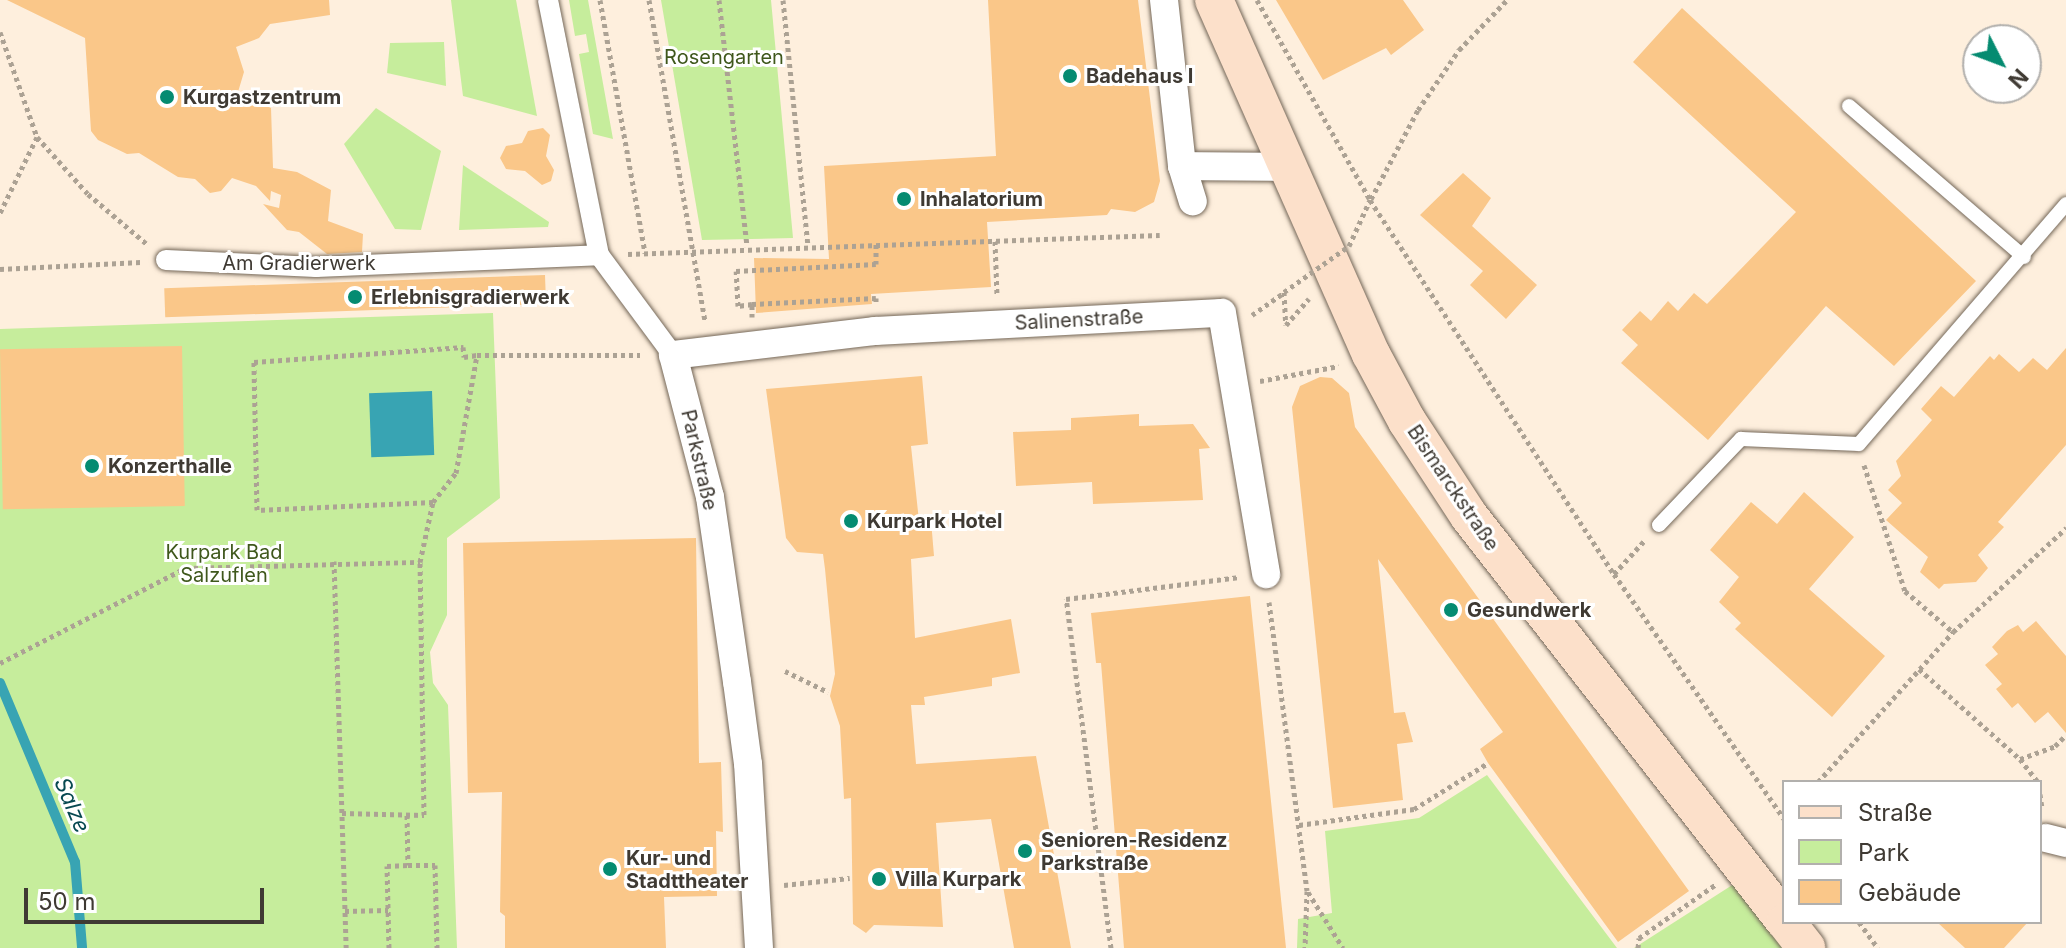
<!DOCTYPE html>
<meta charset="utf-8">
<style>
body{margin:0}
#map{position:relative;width:2066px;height:948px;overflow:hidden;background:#feefdd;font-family:Inter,sans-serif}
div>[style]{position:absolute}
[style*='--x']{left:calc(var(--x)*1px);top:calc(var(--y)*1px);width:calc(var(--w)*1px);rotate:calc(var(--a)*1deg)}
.green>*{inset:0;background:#c6ed9c}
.water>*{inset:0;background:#38a4b3;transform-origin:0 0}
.stream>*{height:10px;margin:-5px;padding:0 5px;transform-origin:5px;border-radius:5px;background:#38a4b3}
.building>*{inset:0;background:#fac789;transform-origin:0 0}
.path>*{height:5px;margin-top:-2.5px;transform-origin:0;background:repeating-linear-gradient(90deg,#aca294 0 4px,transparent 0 8px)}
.roads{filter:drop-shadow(0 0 2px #746758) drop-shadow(0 0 2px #746758)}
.service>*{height:14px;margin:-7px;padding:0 7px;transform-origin:7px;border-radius:7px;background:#fff}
.pedestrian>*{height:20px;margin:-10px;padding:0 10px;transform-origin:10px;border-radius:10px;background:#fff}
.minor>*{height:28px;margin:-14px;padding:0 14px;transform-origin:14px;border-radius:14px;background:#fff}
.secondary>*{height:38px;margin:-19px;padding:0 19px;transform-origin:19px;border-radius:19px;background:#fce0ca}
.path-bridge>*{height:5px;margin-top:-2.5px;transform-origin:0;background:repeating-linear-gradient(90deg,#aca294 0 4px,transparent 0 8px)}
.dots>*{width:22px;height:22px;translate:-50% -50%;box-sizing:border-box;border:4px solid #fff;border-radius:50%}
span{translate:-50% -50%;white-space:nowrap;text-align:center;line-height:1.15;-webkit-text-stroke:6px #fff;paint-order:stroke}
.park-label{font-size:20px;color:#3f581c}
.poi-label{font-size:20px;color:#3f3a33;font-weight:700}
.left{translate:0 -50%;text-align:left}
.street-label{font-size:20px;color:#3f3a33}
.water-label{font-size:22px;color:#074951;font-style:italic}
.legend{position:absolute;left:1782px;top:780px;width:260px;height:144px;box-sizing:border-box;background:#fff;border:2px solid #b2b0ad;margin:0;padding:10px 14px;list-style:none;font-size:24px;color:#3f3a33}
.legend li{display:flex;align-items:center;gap:16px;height:40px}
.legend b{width:40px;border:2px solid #b2b0ad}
.north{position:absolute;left:1962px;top:24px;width:80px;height:80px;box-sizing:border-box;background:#fff;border:2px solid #b2b0ad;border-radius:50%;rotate:132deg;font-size:22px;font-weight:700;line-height:32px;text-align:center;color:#3f3a33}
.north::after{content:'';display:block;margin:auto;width:28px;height:36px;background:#058b71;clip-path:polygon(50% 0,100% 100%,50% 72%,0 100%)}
.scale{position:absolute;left:24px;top:888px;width:240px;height:36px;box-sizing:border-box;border:4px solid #3f3a33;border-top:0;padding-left:10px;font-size:24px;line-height:28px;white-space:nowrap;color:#3f3a33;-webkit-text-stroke:6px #fff;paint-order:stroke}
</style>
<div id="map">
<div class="green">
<i style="clip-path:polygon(451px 0,516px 0,537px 116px,463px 96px)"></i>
<i style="clip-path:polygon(569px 0,588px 0,613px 139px,593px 134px,579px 54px,589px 52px,586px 34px,575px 36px)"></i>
<i style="clip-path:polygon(661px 0,771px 0,793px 238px,702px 240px)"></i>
<i style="clip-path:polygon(444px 42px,446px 86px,387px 73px,390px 43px)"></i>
<i style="clip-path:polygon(376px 108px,441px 151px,421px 230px,395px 229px,344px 144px)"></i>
<i style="clip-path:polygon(463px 165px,549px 222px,548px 227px,459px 230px)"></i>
<i style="clip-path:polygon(493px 313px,500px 498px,447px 538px,447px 615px,430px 652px,433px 683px,448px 705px,457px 948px,0 948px,0 329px)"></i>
<i style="clip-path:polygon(1487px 775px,1617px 948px,1297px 948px,1298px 919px,1332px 913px,1325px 831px,1419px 818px)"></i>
<i style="clip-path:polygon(1737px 882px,1783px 948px,1634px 948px)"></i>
</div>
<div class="water">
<i style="left:432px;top:391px;width:64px;height:63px;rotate:88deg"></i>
</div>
<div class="stream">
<i style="--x:0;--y:683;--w:194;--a:67.3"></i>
<i style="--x:75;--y:862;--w:86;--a:85.3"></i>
</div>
<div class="building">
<i style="clip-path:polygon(7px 0,329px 0,330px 15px,270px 24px,259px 38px,236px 47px,244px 72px,238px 92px,271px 108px,273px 168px,297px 172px,331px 190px,328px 221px,363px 234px,362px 252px,327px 254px,299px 232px,287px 230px,263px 204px,279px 208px,281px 195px,271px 191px,270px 201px,256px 186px,232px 178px,221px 191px,210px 193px,195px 179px,178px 177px,139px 153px,127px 154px,98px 140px,91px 131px,85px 38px)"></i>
<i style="clip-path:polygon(988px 0,1138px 0,1160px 181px,1154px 202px,1135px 212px,1111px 209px,1107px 215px,987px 222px,991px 287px,871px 294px,872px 304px,756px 313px,754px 258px,829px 259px,824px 166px,996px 156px)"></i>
<i style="clip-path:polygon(1276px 0,1403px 0,1424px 30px,1391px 55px,1386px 48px,1323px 80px)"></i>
<i style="clip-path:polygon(1682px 8px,1976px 281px,1894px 366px,1826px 306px,1708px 440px,1621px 363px,1638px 345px,1622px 330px,1640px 311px,1651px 321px,1668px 301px,1678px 311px,1694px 293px,1707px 304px,1796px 212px,1633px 62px)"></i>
<i style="clip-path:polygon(543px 128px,550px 135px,546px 156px,554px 170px,551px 181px,542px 185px,525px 171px,506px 169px,500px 158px,506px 146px,522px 143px,528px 131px)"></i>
<i style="clip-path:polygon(1463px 173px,1491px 198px,1472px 226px,1537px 285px,1506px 319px,1470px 285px,1483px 271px,1420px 215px)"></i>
<i style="left:545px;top:275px;width:29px;height:381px;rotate:88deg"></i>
<i style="left:182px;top:346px;width:160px;height:182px;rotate:89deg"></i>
<i style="clip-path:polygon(2066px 348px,2066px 445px,1998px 522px,2004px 527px,1978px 555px,1988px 568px,1976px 582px,1944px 584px,1939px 589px,1920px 572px,1928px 557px,1886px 520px,1902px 503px,1888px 490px,1901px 476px,1896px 461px,1932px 420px,1921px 409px,1941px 386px,1954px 397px,1990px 356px,1994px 360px,1999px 354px,2019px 372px,2033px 358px,2047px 370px)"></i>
<i style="clip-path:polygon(922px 376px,928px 444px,911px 446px,919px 521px,931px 520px,934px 556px,911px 559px,915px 638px,1011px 619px,1020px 673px,992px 678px,992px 686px,924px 697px,925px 705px,911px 705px,916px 764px,1036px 756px,1071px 948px,1014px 948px,991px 819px,936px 823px,943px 927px,874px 925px,866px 933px,853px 924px,851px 798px,844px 799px,840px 726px,830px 696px,835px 674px,825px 569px,823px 554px,797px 552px,786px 538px,766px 389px)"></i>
<i style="clip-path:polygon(1320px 377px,1332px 378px,1349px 393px,1355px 427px,1689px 891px,1618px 942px,1488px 763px,1480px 749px,1503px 732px,1378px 559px,1394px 713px,1405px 712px,1413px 742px,1397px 744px,1403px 800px,1333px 808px,1292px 407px,1300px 386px)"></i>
<i style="clip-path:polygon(1139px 414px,1139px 426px,1193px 424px,1210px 448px,1199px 449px,1203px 500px,1093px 504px,1092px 482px,1016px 486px,1013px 432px,1071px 430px,1071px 418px)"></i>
<i style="clip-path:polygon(1804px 492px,1854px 537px,1809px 589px,1885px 656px,1832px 717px,1735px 629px,1741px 623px,1719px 602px,1739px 577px,1710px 550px,1751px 502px,1777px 524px)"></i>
<i style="clip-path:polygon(696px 538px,699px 763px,721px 762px,723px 832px,716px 831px,717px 896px,664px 897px,666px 948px,505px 948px,505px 916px,500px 912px,502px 792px,468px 793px,463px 543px)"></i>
<i style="clip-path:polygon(1250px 596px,1286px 948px,1124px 948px,1101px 663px,1096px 663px,1091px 613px)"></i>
<i style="clip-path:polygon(2036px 621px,2066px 656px,2066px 733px,2048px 712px,2035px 723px,2018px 703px,2012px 708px,1996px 689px,2002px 684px,1985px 665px,1998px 654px,1992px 647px,2007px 631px,2018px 625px,2023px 632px)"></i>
<i style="clip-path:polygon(1937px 922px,2028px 922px,2004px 948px,1965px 948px)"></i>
</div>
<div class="path">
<i style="--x:600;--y:0;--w:257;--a:79.9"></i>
<i style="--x:649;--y:0;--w:327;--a:80.1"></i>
<i style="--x:719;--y:0;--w:248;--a:83.5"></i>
<i style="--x:783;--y:0;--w:246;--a:84.2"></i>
<i style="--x:1257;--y:0;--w:230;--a:60.5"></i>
<i style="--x:1370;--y:200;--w:447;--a:56.9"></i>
<i style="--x:1614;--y:574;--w:298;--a:55.2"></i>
<i style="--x:0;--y:32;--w:111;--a:70.6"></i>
<i style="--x:37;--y:137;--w:85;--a:116"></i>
<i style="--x:37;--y:137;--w:76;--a:48.2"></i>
<i style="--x:88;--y:194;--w:77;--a:40.3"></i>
<i style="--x:1371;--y:199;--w:101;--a:-62.2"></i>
<i style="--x:1418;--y:110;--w:73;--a:-55.7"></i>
<i style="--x:1459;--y:50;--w:69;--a:-46.2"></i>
<i style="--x:995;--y:241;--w:55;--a:87.9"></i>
<i style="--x:628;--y:254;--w:532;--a:-2.05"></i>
<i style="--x:0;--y:269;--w:141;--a:-2.8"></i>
<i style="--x:1284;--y:292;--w:33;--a:87"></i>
<i style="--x:1286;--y:325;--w:35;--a:-49"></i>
<i style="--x:752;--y:304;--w:14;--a:172"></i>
<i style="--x:738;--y:306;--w:35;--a:-93"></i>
<i style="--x:736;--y:271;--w:140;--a:-2.9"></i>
<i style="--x:876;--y:264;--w:22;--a:-90"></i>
<i style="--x:1252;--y:315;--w:38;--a:-35"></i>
<i style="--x:752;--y:317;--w:13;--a:-90"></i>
<i style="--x:752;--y:304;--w:124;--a:-2.8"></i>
<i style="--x:876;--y:298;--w:4;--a:90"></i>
<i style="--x:1260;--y:381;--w:80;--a:-10.8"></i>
<i style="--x:1864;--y:465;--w:133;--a:72"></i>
<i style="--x:1905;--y:591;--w:63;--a:40.5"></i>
<i style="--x:433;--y:502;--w:176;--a:177.4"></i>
<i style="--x:257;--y:510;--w:148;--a:-91.2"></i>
<i style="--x:254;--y:362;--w:210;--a:-4.1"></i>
<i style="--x:463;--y:347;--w:10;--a:84"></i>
<i style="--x:464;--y:357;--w:13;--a:-9"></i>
<i style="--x:334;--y:561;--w:387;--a:88.2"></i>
<i style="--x:1614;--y:574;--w:47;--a:-47.6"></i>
<i style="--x:1269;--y:602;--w:291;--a:82.5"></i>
<i style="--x:1307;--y:891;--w:57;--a:92"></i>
<i style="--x:0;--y:663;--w:209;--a:-27.1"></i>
<i style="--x:186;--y:568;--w:234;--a:-1.5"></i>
<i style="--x:1919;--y:669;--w:135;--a:41.7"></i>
<i style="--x:2020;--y:759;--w:29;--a:52"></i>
<i style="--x:785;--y:671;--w:48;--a:26"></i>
<i style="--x:2020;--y:759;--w:37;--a:-20"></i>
<i style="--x:2055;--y:746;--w:16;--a:-45"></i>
<i style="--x:1818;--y:782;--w:202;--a:-48"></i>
<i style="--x:1953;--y:632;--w:154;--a:-42.6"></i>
<i style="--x:2040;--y:794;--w:15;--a:82"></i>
<i style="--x:342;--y:813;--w:82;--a:1.4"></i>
<i style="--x:424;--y:815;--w:253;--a:-90.9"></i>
<i style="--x:420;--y:562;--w:61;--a:-77.8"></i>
<i style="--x:433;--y:502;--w:37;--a:-52"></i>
<i style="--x:456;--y:473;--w:120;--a:-79.9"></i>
<i style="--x:477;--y:355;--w:163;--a:0"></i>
<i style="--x:407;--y:815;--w:50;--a:88.9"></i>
<i style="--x:1299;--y:825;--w:116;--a:-7.9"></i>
<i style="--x:1414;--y:809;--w:87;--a:-31.9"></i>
<i style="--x:784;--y:885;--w:66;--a:-6.1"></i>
<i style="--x:1308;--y:892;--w:66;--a:58"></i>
<i style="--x:345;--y:911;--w:43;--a:-1.3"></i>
<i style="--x:1859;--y:922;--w:32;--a:54"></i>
<i style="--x:389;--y:948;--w:82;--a:-91.4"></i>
<i style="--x:387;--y:866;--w:21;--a:-3"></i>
<i style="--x:408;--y:865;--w:27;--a:0"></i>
<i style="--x:435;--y:865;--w:83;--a:88.6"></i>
<i style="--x:1111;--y:948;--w:352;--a:-97.3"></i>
<i style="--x:1066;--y:599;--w:175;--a:-7.2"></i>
<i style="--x:1638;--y:948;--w:10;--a:-84"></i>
<i style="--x:1639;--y:938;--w:93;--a:-34.9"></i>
</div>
<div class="roads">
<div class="service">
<i style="--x:1849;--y:106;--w:231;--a:40.8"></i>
<i style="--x:1659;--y:525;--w:119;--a:-46.4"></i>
<i style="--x:1741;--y:439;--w:118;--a:2.4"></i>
<i style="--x:1859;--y:444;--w:317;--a:-49.2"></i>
</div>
<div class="pedestrian">
<i style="--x:548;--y:0;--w:260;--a:78.7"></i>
<i style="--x:599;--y:255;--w:124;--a:53.5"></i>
<i style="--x:166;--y:260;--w:150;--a:2.7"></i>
<i style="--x:316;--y:267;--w:283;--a:-2.4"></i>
</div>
<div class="minor">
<i style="--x:1164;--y:0;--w:167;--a:83.8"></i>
<i style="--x:1182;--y:166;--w:37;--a:73"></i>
<i style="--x:1182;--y:166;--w:107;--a:0.5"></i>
<i style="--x:2046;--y:838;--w:21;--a:14"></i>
<i style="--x:759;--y:948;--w:184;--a:-93.4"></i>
<i style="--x:748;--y:764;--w:83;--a:-97.6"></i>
<i style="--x:737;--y:682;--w:187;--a:-98.3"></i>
<i style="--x:710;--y:497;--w:147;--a:-104.6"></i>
<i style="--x:673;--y:355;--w:203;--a:-6.8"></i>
<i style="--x:875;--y:331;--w:347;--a:-3"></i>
<i style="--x:1222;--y:313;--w:265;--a:80.4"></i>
</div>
<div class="secondary">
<i style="--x:1214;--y:0;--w:387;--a:66.1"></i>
<i style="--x:1371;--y:354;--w:76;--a:61.8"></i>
<i style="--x:1407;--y:421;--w:113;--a:56.9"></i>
<i style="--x:1469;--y:516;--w:512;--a:52.06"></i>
<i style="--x:1786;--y:922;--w:33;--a:52"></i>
</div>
</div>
<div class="path-bridge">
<i style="--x:1284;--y:292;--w:80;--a:-35.3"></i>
<i style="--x:1349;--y:246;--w:51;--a:-65.5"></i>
</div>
<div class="dots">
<i style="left:1070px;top:76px;background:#058b71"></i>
<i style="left:167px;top:97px;background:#058b71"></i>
<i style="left:904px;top:199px;background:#058b71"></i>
<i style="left:355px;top:297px;background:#058b71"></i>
<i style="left:92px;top:466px;background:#058b71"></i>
<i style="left:851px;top:521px;background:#058b71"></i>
<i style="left:1451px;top:610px;background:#058b71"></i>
<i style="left:1025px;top:851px;background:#058b71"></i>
<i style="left:610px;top:869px;background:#058b71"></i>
<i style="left:879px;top:879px;background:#058b71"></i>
</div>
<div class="park-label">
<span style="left:724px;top:57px">Rosengarten</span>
<span style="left:224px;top:564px">Kurpark Bad<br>Salzuflen</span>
</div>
<div class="poi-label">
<span class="left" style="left:1086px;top:76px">Badehaus I</span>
<span class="left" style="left:183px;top:97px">Kurgastzentrum</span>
<span class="left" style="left:920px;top:199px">Inhalatorium</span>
<span class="left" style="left:371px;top:297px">Erlebnisgradierwerk</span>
<span class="left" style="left:108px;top:466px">Konzerthalle</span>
<span class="left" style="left:867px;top:521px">Kurpark Hotel</span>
<span class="left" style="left:1467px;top:610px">Gesundwerk</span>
<span class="left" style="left:1041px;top:852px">Senioren-Residenz<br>Parkstraße</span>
<span class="left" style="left:626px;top:870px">Kur- und<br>Stadttheater</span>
<span class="left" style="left:895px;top:879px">Villa Kurpark</span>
</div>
<div class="street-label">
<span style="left:299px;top:263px">Am Gradierwerk</span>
<span style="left:1079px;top:320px;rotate:-3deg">Salinenstraße</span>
<span style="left:699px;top:460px;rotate:77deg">Parkstraße</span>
<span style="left:1453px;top:488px;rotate:56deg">Bismarckstraße</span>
</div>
<div class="water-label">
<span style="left:72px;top:805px;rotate:67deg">Salze</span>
</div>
<ul class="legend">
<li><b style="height:10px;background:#fce0ca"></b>Straße</li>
<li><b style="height:22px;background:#c6ed9c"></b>Park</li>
<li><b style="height:22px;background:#fac789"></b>Gebäude</li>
</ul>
<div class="north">N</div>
<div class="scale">50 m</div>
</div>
